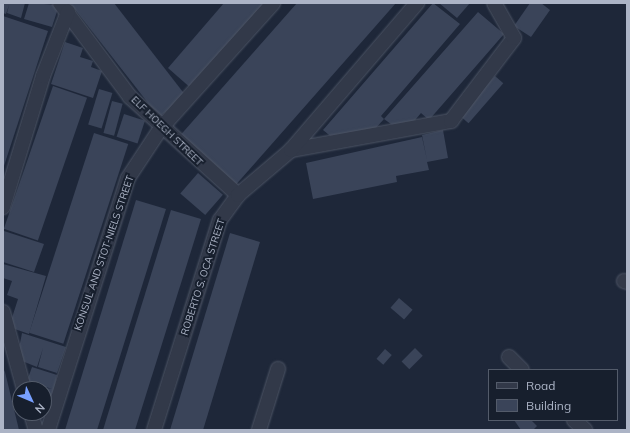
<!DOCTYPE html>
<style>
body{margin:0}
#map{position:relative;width:630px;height:433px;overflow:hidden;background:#1e2739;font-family:Mulish,sans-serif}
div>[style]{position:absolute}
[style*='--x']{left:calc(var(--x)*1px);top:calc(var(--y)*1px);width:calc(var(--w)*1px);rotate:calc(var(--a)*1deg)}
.building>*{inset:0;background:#3a4459;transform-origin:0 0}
.roads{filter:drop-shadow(0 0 1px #4c5464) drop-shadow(0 0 1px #4c5464)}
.minor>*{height:14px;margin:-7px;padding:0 7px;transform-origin:7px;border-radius:7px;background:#323949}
span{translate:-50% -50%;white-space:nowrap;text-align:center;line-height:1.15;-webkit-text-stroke:4px #171f2d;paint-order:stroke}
.street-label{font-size:10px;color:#acb4c6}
.frame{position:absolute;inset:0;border:4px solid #acb4c6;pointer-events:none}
.legend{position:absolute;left:488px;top:369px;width:130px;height:52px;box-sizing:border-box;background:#171f2d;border:1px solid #535b6a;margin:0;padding:5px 7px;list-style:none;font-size:12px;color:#acb4c6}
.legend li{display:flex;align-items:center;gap:8px;height:20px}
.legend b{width:20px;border:1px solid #535b6a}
.north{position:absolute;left:12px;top:381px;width:40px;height:40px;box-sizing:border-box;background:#171f2d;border:1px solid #535b6a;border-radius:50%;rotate:134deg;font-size:11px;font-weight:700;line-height:16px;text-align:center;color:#acb4c6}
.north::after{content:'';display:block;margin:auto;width:14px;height:18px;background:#78a0ff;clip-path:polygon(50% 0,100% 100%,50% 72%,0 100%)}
</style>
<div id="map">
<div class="building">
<i style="clip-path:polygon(3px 3px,25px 3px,21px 18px,7px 13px,9px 5px,6px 14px,3px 13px)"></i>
<i style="clip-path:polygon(29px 3px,59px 5px,52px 27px,24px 19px)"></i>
<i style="clip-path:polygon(70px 3px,114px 3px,186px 96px,159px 117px)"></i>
<i style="clip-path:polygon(224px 3px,268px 3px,193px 90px,168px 68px)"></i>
<i style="clip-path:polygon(297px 3px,396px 3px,233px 188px,177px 139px)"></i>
<i style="clip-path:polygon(433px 3px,460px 24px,381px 116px,384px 119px,375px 129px,334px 139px,323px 130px)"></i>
<i style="clip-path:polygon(439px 3px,470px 3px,457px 18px)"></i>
<i style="clip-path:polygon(530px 3px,541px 3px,550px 10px,531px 37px,514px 26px)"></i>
<i style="clip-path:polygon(478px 12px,504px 34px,429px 120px,421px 113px,411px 125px,395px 127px,384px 119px)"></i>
<i style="clip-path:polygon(3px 16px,48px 31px,3px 169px)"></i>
<i style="clip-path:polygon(65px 42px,83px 48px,80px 57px,93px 61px,91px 67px,102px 71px,93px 98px,51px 84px)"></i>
<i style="left:495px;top:76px;width:11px;height:53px;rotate:41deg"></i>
<i style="left:53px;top:86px;width:36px;height:151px;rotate:19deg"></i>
<i style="left:99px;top:89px;width:14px;height:37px;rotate:17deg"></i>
<i style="left:112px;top:101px;width:11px;height:33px;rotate:15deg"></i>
<i style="left:124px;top:114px;width:22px;height:24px;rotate:18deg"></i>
<i style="clip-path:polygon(443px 130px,448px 158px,427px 162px,429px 170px,396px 176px,397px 182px,313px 199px,306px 163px,422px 137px,427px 160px,422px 135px)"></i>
<i style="left:94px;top:133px;width:36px;height:210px;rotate:18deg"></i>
<i style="left:198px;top:173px;width:33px;height:27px;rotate:41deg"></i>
<i style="clip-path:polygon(136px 200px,166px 209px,157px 238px,97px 430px,65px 430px)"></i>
<i style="clip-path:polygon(171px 210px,201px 219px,192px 248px,135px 430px,103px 430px)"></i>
<i style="clip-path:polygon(4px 231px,44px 244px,34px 272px,3px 262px)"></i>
<i style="clip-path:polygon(230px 233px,260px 242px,207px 417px,203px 430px,170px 430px)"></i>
<i style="clip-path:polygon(3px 264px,46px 276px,29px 334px,9px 327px,18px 299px,7px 295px,12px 281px,3px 278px)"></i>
<i style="left:399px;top:298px;width:18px;height:13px;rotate:41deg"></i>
<i style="clip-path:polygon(22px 333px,66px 347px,57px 373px,38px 367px,43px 348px,37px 367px,17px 359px)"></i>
<i style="left:415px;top:348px;width:11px;height:19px;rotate:45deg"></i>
<i style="left:385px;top:349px;width:9px;height:13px;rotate:41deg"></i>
<i style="clip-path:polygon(32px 367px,57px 375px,49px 415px,44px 414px,44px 389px,30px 389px,30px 385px,52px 389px,27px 381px)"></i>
<i style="clip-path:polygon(3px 368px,5px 372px,19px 430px,3px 430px)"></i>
<i style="clip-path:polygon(514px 420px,531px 420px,537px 426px,533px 430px,521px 430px)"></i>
</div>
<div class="roads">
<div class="minor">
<i style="--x:60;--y:3;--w:117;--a:53.3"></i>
<i style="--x:130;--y:97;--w:146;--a:42.2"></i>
<i style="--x:291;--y:150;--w:163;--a:-10.3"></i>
<i style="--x:451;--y:121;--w:104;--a:-52.8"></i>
<i style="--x:514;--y:38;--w:40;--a:-119.7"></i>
<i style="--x:3;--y:207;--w:137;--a:-73"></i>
<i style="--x:43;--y:76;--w:69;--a:-68.7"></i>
<i style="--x:624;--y:281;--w:3;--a:18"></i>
<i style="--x:3;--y:312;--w:80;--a:74.7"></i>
<i style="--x:509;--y:357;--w:18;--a:45"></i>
<i style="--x:31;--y:413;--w:18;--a:74"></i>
<i style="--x:574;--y:420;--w:15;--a:42"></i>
<i style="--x:48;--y:430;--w:264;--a:-72.4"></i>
<i style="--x:128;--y:178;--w:60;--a:-56.6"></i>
<i style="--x:161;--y:128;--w:168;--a:-48.1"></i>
<i style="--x:154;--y:430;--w:220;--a:-72.6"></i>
<i style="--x:220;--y:220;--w:31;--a:-54"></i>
<i style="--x:238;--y:195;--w:70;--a:-40.3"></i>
<i style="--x:291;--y:150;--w:194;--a:-49.4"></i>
<i style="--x:259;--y:430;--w:64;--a:-72.7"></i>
</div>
</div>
<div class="street-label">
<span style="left:167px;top:131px;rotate:44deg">ELF HOEGH STREET</span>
<span style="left:104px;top:253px;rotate:-71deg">KONSUL AND STOT-NIELS STREET</span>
<span style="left:203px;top:277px;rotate:-72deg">ROBERTO S. OCA STREET</span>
</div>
<div class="frame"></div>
<ul class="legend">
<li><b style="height:5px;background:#323949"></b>Road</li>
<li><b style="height:11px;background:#3a4459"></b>Building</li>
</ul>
<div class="north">N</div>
</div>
